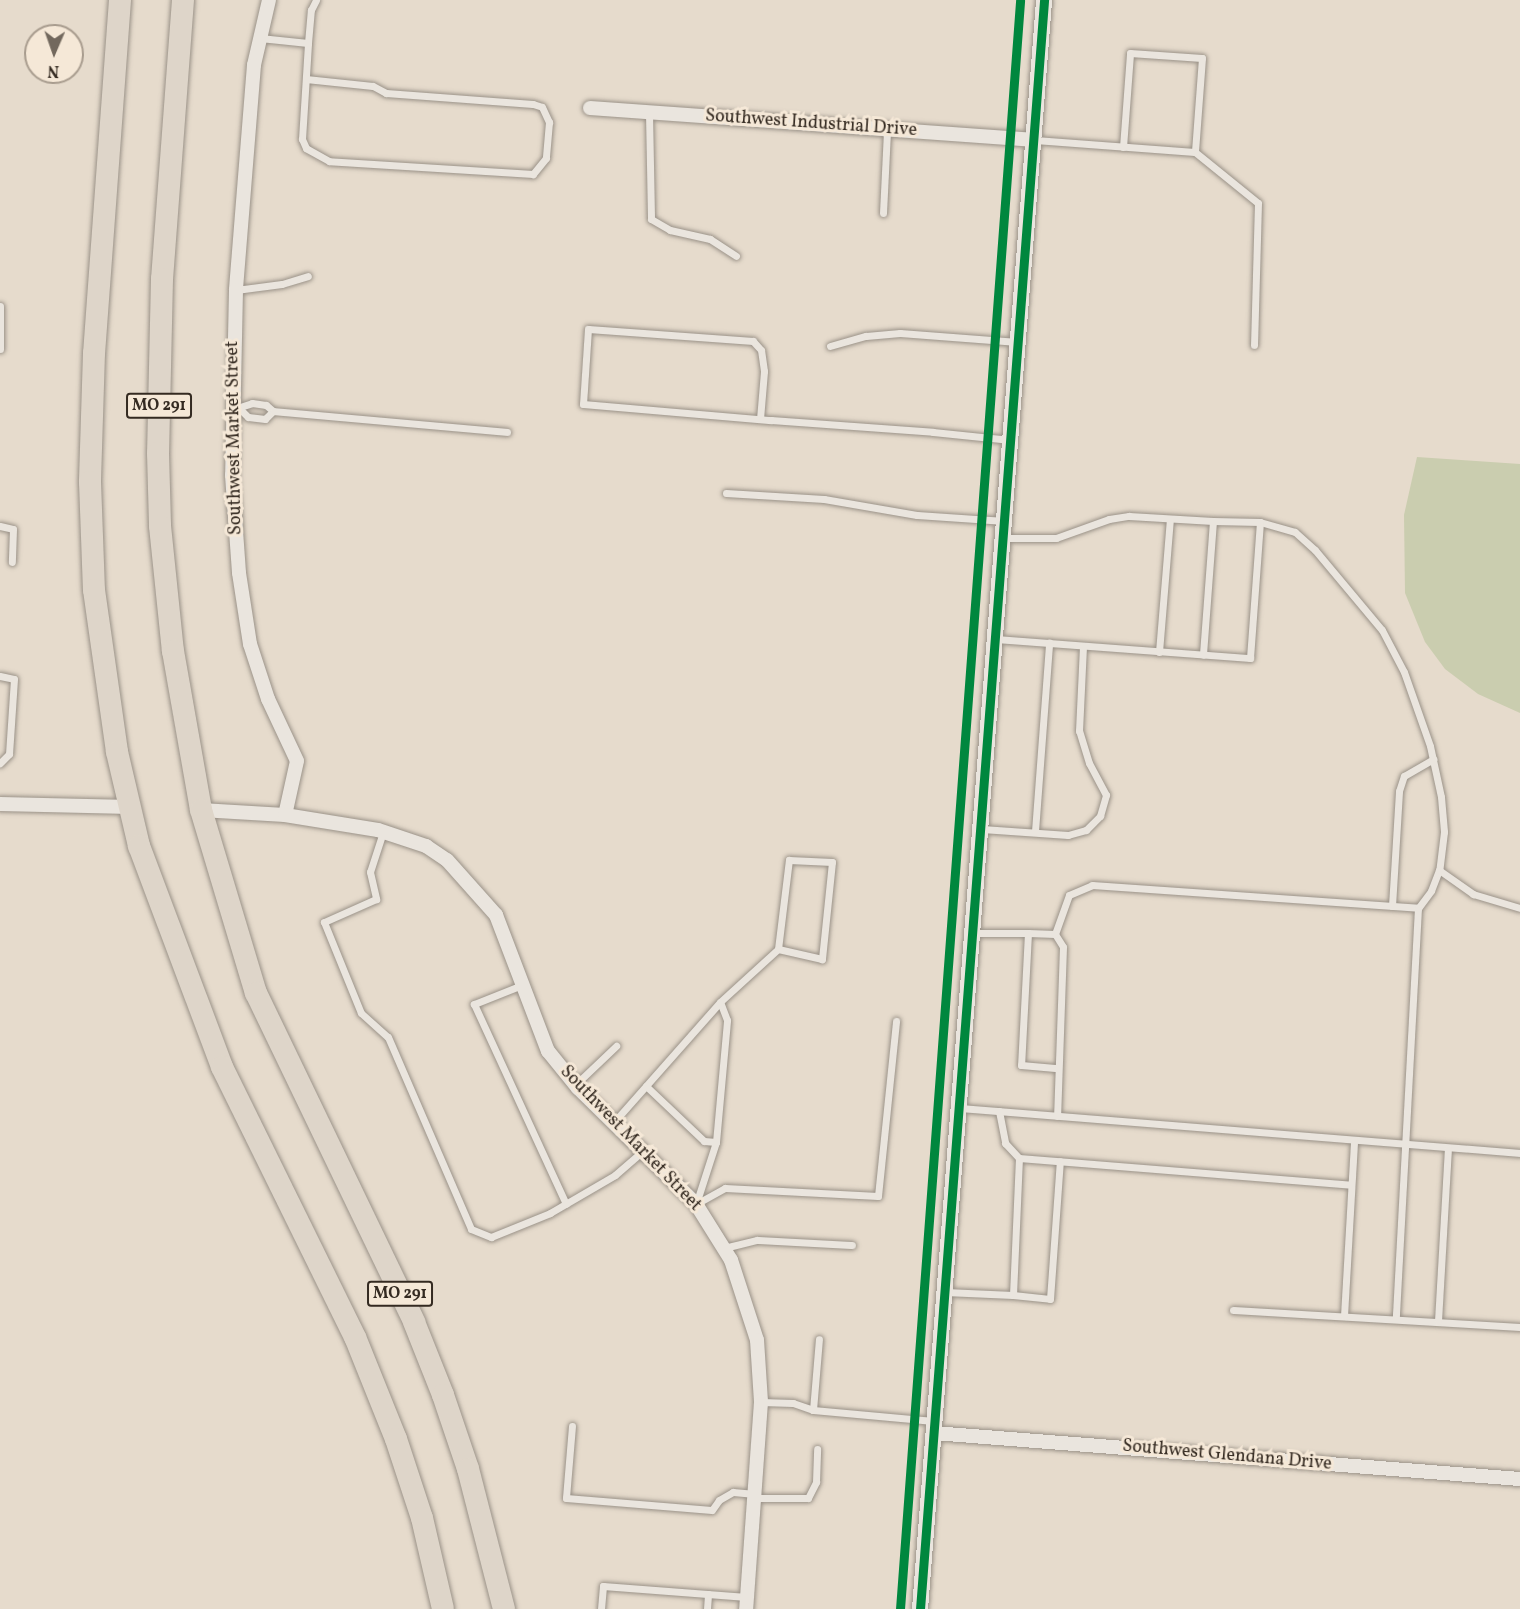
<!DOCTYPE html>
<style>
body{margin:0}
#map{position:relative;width:1520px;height:1609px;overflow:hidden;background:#e6dbcc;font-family:Vollkorn,serif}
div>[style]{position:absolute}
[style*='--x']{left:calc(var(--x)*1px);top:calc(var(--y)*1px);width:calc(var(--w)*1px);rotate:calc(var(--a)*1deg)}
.green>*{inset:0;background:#cacdaf}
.roads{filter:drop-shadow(0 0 2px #9a9288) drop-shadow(0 0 2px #9a9288)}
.service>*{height:7px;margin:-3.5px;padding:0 3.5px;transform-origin:3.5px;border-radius:3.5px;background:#eae5de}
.minor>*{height:14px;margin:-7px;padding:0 7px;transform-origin:7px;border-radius:7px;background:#eae5de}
.tertiary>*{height:16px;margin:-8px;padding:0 8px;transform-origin:8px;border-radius:8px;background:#eae5de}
.trunk>*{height:22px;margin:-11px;padding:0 11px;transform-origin:11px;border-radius:11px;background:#ded5c9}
.cycleway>*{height:9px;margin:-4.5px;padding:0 4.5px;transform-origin:4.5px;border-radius:4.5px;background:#00873e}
span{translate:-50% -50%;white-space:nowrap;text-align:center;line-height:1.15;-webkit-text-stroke:6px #f5e8d7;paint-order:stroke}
.shield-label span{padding:2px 4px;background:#f5e8d7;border:2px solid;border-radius:4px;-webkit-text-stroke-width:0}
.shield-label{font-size:16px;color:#342a21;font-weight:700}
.street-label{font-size:18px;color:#342a21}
.north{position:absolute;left:24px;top:24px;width:60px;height:60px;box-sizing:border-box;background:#f5e8d7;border:2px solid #a89c8e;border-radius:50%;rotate:182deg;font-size:16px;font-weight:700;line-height:24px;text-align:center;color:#342a21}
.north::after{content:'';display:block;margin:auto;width:21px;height:27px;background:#72685d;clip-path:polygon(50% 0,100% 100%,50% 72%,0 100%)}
</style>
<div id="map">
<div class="green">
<i style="clip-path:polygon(1417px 457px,1520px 464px,1520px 713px,1478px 694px,1445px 669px,1425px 642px,1405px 593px,1404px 515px)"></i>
</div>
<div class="roads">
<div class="service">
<i style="--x:260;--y:38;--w:48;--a:5.9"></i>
<i style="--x:306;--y:79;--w:67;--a:6"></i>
<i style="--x:373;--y:86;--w:15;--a:28"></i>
<i style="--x:386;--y:93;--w:147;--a:4.3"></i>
<i style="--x:533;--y:104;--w:9;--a:18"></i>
<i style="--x:542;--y:107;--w:17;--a:65"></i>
<i style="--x:549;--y:122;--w:36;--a:95"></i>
<i style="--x:546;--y:158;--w:21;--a:129"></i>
<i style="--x:533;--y:174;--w:204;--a:-176.4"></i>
<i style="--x:329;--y:161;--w:26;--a:-151"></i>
<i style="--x:306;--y:148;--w:10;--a:-114"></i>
<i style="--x:302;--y:139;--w:96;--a:-86.4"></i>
<i style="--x:308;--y:43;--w:33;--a:-85"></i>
<i style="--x:311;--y:10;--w:11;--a:-63"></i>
<i style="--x:649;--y:113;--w:106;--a:88.9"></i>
<i style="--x:651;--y:219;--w:22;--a:30"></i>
<i style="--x:670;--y:230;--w:41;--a:12.7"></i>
<i style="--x:710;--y:239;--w:31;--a:33"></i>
<i style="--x:1035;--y:140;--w:160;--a:4.3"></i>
<i style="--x:1195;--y:152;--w:81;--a:39"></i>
<i style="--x:1258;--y:203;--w:142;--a:91.6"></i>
<i style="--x:1123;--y:147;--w:94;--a:-85.7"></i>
<i style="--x:1130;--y:53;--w:72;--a:4"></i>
<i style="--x:1202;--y:58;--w:94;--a:94.3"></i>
<i style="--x:883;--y:213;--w:83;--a:-87.2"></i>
<i style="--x:236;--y:290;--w:46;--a:-7.4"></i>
<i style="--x:282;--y:284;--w:27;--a:-17"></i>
<i style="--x:0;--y:306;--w:43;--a:90"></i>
<i style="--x:830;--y:346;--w:37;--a:-16"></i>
<i style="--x:866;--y:336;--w:34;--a:-5"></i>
<i style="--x:900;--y:333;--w:118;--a:4.4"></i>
<i style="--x:234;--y:409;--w:19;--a:-18"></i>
<i style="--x:252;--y:403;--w:14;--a:8"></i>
<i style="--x:266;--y:405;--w:9;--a:41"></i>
<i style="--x:273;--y:411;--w:11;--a:135"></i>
<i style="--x:265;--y:419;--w:17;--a:-173"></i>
<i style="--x:248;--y:417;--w:11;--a:-135"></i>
<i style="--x:273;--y:411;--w:235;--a:5.1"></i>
<i style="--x:760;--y:419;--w:48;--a:-85.2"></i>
<i style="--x:764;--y:371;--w:21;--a:-98"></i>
<i style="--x:761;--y:350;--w:12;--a:-132"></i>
<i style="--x:753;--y:341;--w:165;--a:-175.8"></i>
<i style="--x:588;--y:329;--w:75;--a:93.8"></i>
<i style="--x:583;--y:404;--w:189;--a:4.9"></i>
<i style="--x:771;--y:420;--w:162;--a:4.2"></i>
<i style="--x:933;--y:432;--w:78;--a:5.9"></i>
<i style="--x:726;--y:493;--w:98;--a:3.5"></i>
<i style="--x:824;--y:499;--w:94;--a:9.8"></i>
<i style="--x:917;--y:515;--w:88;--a:3.9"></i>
<i style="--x:1260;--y:522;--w:36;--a:16"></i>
<i style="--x:1295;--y:532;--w:27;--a:42"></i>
<i style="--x:1315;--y:550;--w:104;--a:50.1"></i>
<i style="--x:1382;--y:630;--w:47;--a:62.4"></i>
<i style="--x:1404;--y:672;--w:78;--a:70.6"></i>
<i style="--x:1430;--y:746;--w:52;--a:77.8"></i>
<i style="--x:1441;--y:797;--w:35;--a:85"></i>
<i style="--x:1444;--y:832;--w:38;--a:97"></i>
<i style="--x:1439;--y:870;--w:22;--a:111"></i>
<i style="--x:1431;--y:891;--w:21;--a:127"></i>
<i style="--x:0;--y:526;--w:13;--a:13"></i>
<i style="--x:13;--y:529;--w:33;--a:92"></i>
<i style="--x:1004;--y:538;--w:52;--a:0"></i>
<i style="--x:1056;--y:538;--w:56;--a:-19.7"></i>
<i style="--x:1109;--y:519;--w:20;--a:-9"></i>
<i style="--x:1129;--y:516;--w:84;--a:3.4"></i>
<i style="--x:1213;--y:521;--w:134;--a:94.3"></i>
<i style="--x:996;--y:639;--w:255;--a:4.3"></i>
<i style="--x:1250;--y:658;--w:136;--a:-85.8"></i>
<i style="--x:1260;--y:522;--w:47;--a:-178.8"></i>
<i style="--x:1159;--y:652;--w:133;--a:-85.3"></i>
<i style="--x:0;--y:676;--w:14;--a:12"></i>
<i style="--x:14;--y:679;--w:75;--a:93.8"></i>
<i style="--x:9;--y:754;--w:13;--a:135"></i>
<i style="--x:982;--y:829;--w:86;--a:4"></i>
<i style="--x:1068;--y:835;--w:19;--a:-16"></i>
<i style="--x:1086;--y:830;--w:20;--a:-45"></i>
<i style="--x:1100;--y:816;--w:22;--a:-74"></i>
<i style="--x:1106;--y:795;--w:36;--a:-118"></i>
<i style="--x:1089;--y:763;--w:34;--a:-107"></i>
<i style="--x:1079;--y:731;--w:85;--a:-87.3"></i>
<i style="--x:1035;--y:831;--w:189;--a:-85.7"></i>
<i style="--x:383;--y:832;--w:42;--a:108"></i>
<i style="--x:370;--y:872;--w:28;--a:77"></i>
<i style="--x:376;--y:899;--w:57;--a:156.1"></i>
<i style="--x:324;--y:922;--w:98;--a:67.9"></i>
<i style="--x:361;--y:1013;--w:36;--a:42"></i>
<i style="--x:388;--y:1037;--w:209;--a:66.6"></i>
<i style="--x:471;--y:1229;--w:22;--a:22"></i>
<i style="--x:491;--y:1237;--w:64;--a:-22.1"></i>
<i style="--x:550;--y:1213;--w:75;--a:-30.3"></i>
<i style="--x:615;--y:1175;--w:38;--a:-41"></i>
<i style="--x:1439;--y:870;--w:42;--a:35.2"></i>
<i style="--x:1473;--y:894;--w:49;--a:16.6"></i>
<i style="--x:1392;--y:906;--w:115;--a:-86.5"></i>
<i style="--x:1399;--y:791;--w:16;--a:-72"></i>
<i style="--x:1404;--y:776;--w:34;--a:-30"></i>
<i style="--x:974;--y:933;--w:54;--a:0"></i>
<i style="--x:1028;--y:933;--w:132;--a:93"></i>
<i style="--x:1021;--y:1065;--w:37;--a:5"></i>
<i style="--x:1028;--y:933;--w:27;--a:2"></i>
<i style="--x:1055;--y:934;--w:41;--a:-70.3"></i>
<i style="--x:1069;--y:895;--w:25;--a:-23"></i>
<i style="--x:1092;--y:885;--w:327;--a:4"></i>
<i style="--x:1418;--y:908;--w:411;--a:93.1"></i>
<i style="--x:1055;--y:934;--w:15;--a:58"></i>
<i style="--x:1063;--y:947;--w:169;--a:92"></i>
<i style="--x:522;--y:985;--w:52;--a:158.4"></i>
<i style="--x:474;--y:1004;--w:220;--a:65.3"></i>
<i style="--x:575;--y:1085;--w:57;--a:-43.6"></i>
<i style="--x:646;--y:1086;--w:80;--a:43.5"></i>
<i style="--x:704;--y:1141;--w:12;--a:5"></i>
<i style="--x:960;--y:1108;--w:562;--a:4.59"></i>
<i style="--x:999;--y:1111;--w:33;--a:79"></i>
<i style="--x:1005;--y:1143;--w:21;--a:47"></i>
<i style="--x:1019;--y:1158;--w:333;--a:4.6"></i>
<i style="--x:614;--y:1122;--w:160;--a:-48.5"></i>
<i style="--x:720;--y:1002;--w:79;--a:-42.4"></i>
<i style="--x:778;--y:949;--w:90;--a:-83"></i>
<i style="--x:789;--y:860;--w:43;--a:2.7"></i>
<i style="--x:832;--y:862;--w:98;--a:95.9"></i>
<i style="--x:822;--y:959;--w:45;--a:-167.2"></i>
<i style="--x:696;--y:1204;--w:33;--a:-29"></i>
<i style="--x:725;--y:1188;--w:153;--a:3"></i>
<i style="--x:878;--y:1196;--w:176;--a:-84.1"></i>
<i style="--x:696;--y:1204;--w:65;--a:-72.1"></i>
<i style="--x:716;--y:1142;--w:122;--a:-84.8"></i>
<i style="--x:727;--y:1020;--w:19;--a:-111"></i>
<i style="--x:724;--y:1248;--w:34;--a:-14"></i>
<i style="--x:757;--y:1240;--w:95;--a:3"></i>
<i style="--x:945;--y:1292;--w:68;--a:2.5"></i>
<i style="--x:1013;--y:1295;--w:137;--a:-87.5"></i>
<i style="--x:1013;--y:1295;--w:37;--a:6"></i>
<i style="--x:1050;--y:1299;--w:138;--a:-85.9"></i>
<i style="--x:1233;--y:1310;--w:288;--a:3.4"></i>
<i style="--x:1344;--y:1316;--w:176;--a:-86.7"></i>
<i style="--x:1438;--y:1321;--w:173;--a:-86.7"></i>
<i style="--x:761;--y:1402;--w:32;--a:2"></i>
<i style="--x:793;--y:1403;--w:21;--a:19"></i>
<i style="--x:813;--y:1410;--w:71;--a:-85.2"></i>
<i style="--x:813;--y:1410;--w:121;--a:5.2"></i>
<i style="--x:572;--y:1426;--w:72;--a:94.8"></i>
<i style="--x:566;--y:1498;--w:146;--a:4.7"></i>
<i style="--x:712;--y:1510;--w:12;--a:-55"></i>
<i style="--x:719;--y:1500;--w:16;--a:-30"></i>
<i style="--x:733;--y:1492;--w:22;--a:5"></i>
<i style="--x:754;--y:1498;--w:54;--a:0"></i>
<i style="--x:808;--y:1498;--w:18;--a:-63"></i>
<i style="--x:816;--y:1482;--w:33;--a:-88"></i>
<i style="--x:601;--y:1609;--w:23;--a:-85"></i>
<i style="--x:603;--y:1586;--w:144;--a:4.4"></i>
<i style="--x:707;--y:1609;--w:15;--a:-86"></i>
</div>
<div class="minor">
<i style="--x:269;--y:0;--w:67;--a:103"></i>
<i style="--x:254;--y:65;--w:226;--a:94.6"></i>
<i style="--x:236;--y:290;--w:185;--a:91.2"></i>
<i style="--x:232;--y:475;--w:98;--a:85.9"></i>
<i style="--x:239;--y:573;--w:72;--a:81.2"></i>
<i style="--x:250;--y:644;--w:58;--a:71.9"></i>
<i style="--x:268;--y:699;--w:68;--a:64.9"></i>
<i style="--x:297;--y:761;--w:55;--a:102.5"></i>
<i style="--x:590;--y:108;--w:443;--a:4.1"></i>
<i style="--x:0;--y:804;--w:131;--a:1.3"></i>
<i style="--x:201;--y:810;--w:84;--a:3.4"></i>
<i style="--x:285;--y:815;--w:94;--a:9.2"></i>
<i style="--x:378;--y:830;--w:51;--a:18.4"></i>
<i style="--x:426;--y:846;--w:25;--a:34"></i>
<i style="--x:447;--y:860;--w:74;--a:48.3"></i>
<i style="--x:496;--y:915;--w:146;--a:69.1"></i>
<i style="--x:548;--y:1051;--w:48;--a:51"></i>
<i style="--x:578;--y:1088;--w:165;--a:44.5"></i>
<i style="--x:696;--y:1204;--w:66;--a:58"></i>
<i style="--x:731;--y:1260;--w:84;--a:72"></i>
<i style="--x:757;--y:1340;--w:62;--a:86.3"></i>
<i style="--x:761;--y:1402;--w:208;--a:94.1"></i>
<i style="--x:934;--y:1433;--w:588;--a:4.49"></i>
</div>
<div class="tertiary">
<i style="--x:920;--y:1609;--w:1614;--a:-85.59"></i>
</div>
<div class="trunk">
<i style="--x:120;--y:0;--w:354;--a:94.2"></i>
<i style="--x:94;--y:353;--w:129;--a:91.8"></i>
<i style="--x:90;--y:482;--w:108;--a:87.9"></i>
<i style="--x:94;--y:590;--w:164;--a:81.9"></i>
<i style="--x:117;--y:752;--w:97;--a:76.8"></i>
<i style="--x:139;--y:846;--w:236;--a:69.4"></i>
<i style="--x:222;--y:1067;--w:301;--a:63.8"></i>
<i style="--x:355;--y:1337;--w:110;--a:68.1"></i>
<i style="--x:396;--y:1439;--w:83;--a:71.8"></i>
<i style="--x:422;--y:1518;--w:93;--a:77"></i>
<i style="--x:183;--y:0;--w:280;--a:94.3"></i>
<i style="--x:162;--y:279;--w:174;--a:91.3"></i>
<i style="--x:158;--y:453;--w:73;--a:88.4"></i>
<i style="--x:160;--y:526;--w:126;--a:84.1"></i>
<i style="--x:173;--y:651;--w:161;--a:80"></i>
<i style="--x:201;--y:810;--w:191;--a:73.3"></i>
<i style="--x:256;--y:993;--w:365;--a:64.3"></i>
<i style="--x:414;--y:1322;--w:79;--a:68.3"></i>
<i style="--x:443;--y:1395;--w:78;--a:71.3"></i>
<i style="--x:468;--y:1469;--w:145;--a:75.6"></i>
</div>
</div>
<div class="cycleway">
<i style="--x:900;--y:1609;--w:1613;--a:-85.73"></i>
<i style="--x:920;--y:1609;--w:1614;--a:-85.59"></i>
</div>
<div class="shield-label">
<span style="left:159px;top:406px">MO 291</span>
<span style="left:400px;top:1294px">MO 291</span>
</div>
<div class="street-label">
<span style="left:811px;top:124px;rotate:4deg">Southwest Industrial Drive</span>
<span style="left:235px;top:438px;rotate:-91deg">Southwest Market Street</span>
<span style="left:630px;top:1139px;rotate:46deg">Southwest Market Street</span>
<span style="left:1227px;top:1456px;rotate:5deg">Southwest Glendana Drive</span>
</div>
<div class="north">N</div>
</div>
